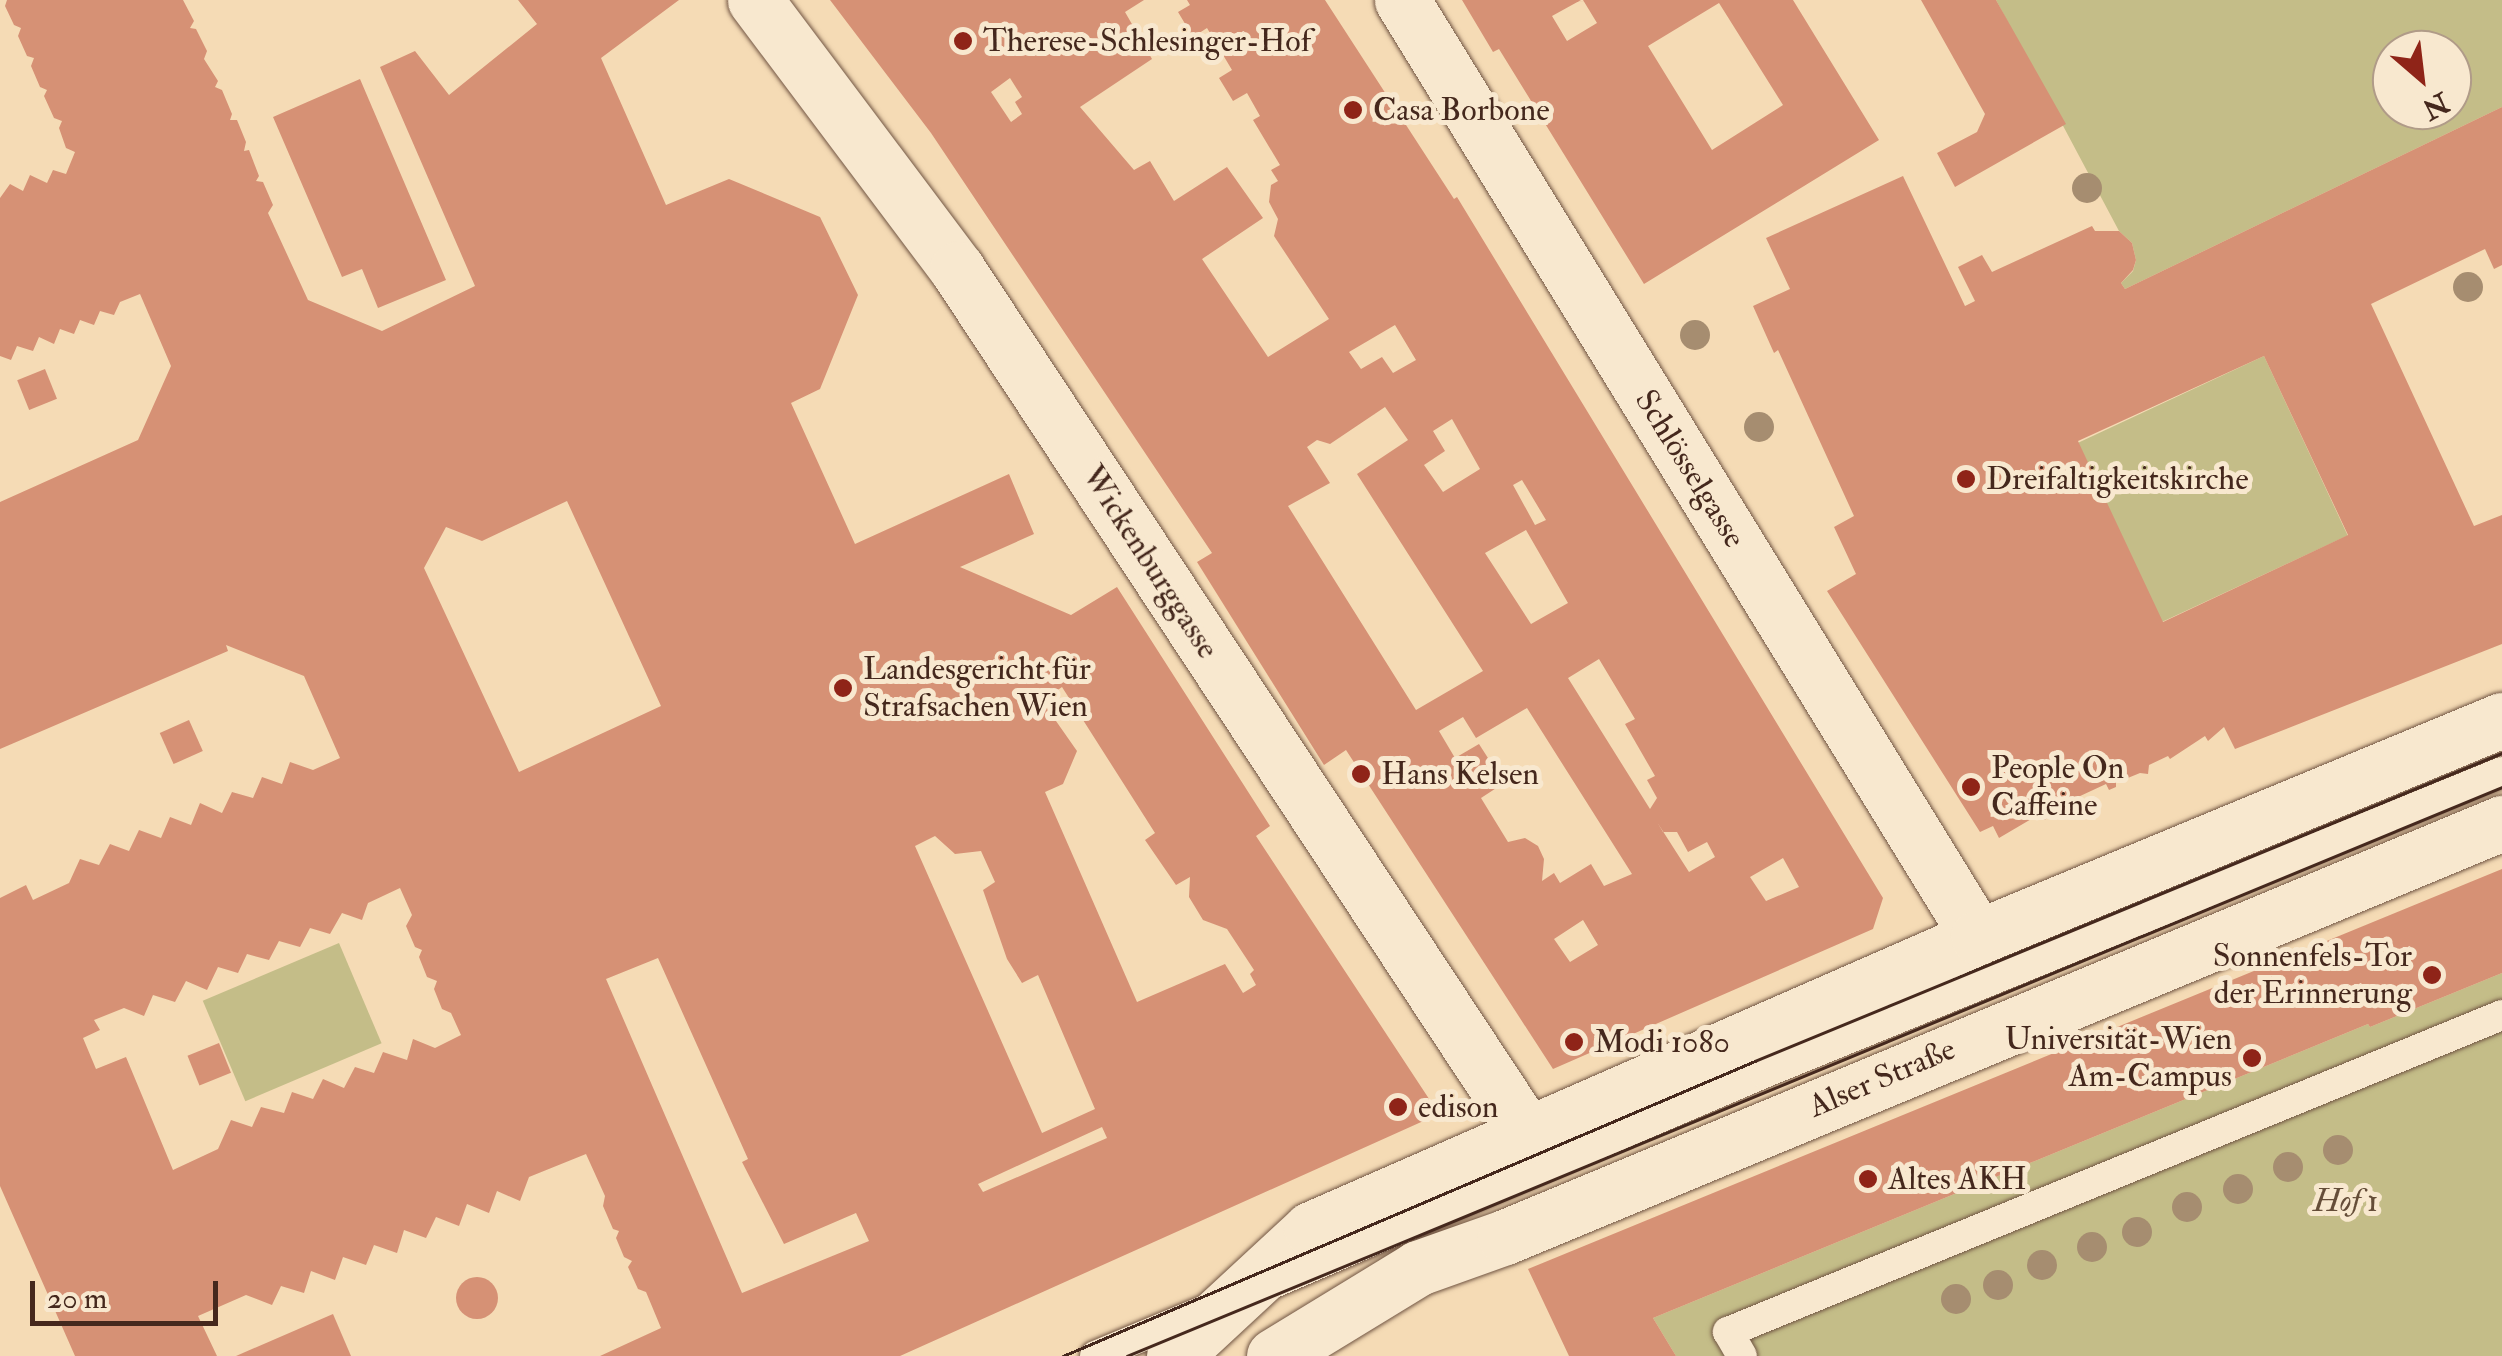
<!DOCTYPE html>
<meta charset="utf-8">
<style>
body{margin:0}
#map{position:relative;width:2502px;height:1356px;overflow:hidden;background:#f5dbb5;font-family:"IM FELL Double Pica",serif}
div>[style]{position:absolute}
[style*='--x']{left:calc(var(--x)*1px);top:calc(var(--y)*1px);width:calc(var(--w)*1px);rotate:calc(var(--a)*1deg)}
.green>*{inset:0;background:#c4bd88;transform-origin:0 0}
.building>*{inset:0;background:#d69175;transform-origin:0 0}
.round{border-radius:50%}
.roads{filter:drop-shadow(0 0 2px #715543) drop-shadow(0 0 2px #715543)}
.service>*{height:30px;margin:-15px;padding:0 15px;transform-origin:15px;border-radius:15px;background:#f8e8cf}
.minor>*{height:55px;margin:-27.5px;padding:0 27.5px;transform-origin:27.5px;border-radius:27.5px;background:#f8e8cf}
.tertiary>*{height:55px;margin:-27.5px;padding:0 27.5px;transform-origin:27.5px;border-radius:27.5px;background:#f8e8cf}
.tram>*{height:2.5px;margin:-1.25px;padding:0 1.25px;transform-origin:1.25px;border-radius:1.25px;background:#45281d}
.trees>*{width:30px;height:30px;margin:-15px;border-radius:50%;background:#a68d70}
.dots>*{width:28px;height:28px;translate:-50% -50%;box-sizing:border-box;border:5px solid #f8e8cf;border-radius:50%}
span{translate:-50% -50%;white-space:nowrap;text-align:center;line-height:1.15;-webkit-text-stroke:10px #f8e8cf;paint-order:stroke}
.poi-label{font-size:32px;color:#45281d}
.left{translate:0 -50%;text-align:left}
.right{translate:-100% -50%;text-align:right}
.street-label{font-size:32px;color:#45281d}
.park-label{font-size:32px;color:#654d38;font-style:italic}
.north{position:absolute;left:2372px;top:30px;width:100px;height:100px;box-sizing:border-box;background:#f8e8cf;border:2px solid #b09b88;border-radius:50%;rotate:152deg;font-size:28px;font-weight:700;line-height:40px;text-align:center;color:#45281d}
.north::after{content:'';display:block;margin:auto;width:35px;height:45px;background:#8f2418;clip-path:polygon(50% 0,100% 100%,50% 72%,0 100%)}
.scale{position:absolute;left:30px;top:1281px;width:188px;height:45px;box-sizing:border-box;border:5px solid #45281d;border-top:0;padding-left:12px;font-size:30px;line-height:35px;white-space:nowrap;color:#45281d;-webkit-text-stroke:8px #f8e8cf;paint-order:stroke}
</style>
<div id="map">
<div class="green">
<i style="clip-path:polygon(evenodd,1996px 0,2502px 0,2502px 107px,2125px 289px,2121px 283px,2133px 271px,2136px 260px,2132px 243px,2119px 231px,1996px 0,2392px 50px,2452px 50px,2452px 110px,2392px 110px,2392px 50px)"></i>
<i style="left:2264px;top:356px;width:198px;height:205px;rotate:65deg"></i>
<i style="left:339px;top:943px;width:109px;height:148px;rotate:67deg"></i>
<i style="clip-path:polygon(2502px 973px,2502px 1356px,1676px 1356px,1653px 1318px,2368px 1024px,2370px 1027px)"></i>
</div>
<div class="building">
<i style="clip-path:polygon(evenodd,7px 0,183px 0,194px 21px,190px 28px,196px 29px,207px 51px,204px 59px,218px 81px,215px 87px,222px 90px,232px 114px,230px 120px,237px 120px,246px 142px,244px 151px,249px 150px,259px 176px,256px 181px,263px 182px,273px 205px,268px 213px,308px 300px,382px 331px,475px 286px,380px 67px,415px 51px,449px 95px,537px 24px,518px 0,679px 0,601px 58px,666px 205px,729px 179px,820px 217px,858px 295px,820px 389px,791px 403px,855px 544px,1009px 474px,1034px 534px,960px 567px,1071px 615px,1117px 587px,1270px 826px,1256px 836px,1439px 1114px,900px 1356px,600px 1356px,661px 1328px,646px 1292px,638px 1289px,628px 1267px,632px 1261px,624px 1257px,616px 1238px,619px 1231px,613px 1229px,603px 1206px,605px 1196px,586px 1154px,529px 1177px,520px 1201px,497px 1191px,489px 1213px,467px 1204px,459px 1226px,436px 1217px,426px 1238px,404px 1230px,397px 1253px,374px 1245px,366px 1265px,343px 1257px,335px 1280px,311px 1271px,304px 1293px,281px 1286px,272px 1305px,246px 1295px,198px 1316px,217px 1356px,75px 1356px,0 1186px,0 898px,26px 885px,33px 900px,69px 883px,80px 859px,99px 865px,110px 844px,129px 851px,139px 830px,161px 838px,170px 817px,191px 825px,200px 803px,222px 813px,232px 792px,253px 798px,262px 777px,282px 784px,290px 762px,313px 770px,340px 758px,304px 676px,226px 645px,228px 651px,0 749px,0 502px,138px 440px,171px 366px,140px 294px,120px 302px,114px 315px,100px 311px,94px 325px,80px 320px,74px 334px,60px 329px,54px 344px,39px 337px,33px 351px,17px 346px,11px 360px,0 356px,0 198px,10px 184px,23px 191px,30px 175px,47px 183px,53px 170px,66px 174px,75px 152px,66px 148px,59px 128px,62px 121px,54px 118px,44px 96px,47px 90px,40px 87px,31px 66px,34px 58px,27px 56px,18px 36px,21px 28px,14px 25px,5px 6px,7px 0,567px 501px,661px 706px,519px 772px,424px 568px,446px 527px,482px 541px,567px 501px,7px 0,1062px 687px,1155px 833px,1145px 840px,1176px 885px,1190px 877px,1189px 897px,1203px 920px,1227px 929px,1254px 970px,1250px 974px,1256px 985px,1243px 993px,1225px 964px,1137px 1002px,1045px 792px,1063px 784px,1077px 751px,1042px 701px,1062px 687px,7px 0,935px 836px,955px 854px,981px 851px,995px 882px,983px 890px,1007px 959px,1022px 983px,1038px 975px,1095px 1109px,1042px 1133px,915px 846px,935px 836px,7px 0,400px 888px,412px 915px,406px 926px,415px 947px,422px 950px,419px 957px,427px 977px,437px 981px,434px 989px,442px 1009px,451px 1013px,461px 1035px,435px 1048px,413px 1039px,407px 1060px,383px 1052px,374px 1073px,355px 1067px,344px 1088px,323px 1079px,313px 1099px,292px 1092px,284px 1113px,261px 1107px,252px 1127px,231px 1120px,218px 1149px,173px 1170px,126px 1057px,96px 1069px,83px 1038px,100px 1030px,94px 1020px,124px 1008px,144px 1016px,153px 995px,175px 1002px,186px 981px,207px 990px,218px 967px,238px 973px,247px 954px,269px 960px,279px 941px,300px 947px,310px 928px,330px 934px,342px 913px,362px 920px,368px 903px,400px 888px,7px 0,658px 958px,748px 1159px,742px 1162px,784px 1244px,856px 1213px,869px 1241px,742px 1293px,606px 979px,658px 958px,7px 0,1102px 1127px,1107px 1138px,983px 1192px,978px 1184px,1102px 1127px)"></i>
<i style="clip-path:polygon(evenodd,830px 0,1144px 0,1125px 12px,1152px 59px,1080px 107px,1134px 170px,1150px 161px,1174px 201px,1227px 167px,1263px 218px,1202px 259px,1268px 357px,1329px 319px,1274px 236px,1278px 219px,1269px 202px,1271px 185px,1278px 181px,1271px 170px,1280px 165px,1253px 120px,1260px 116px,1247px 93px,1233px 101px,1219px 78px,1232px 70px,1207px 28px,1193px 37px,1178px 12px,1190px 5px,1187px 0,1325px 0,1454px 199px,1457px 197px,1883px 898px,1873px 929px,1553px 1069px,1346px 750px,1324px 765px,1197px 562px,1212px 553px,931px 133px,830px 0,1010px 78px,1022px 97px,1015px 102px,1022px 114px,1011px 122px,991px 92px,1010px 78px,830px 0,1395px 325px,1416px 360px,1393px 373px,1382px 357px,1361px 369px,1349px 352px,1395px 325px,830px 0,1385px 407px,1408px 440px,1357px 474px,1483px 671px,1416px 710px,1288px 506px,1330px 483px,1307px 447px,1317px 440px,1330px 444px,1385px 407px,830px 0,1452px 419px,1480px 469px,1443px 492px,1424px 465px,1445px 451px,1433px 431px,1452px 419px,830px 0,1522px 480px,1546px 520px,1535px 525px,1513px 485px,1522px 480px,830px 0,1526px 530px,1568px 603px,1531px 624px,1485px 553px,1526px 530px,830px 0,1599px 659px,1635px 719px,1625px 724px,1655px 776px,1647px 780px,1657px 798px,1650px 809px,1568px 678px,1599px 659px,830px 0,1527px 708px,1632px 874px,1604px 886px,1591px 864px,1560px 883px,1554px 873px,1542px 881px,1544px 859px,1538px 846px,1525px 838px,1508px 842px,1481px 798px,1504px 783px,1479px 744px,1455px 758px,1439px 731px,1463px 717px,1476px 738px,1527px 708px,830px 0,1657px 822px,1663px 832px,1677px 832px,1688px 852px,1707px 842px,1715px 857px,1689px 872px,1657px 822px,830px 0,1783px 858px,1799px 887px,1766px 901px,1750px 877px,1783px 858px,830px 0,1583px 920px,1598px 945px,1570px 962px,1554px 939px,1583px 920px)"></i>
<i style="clip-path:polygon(evenodd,1462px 0,1581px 0,1552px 16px,1567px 41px,1597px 23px,1583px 0,1793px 0,1879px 140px,1644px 284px,1499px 49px,1493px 52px,1462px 0,1719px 3px,1783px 105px,1712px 150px,1648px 46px,1719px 3px)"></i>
<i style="clip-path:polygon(1921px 0,1996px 0,2066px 124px,1955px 187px,1937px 153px,1977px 132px,1985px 114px)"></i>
<i style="clip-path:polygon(360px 79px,446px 280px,378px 308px,362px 269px,342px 277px,273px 117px)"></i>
<i style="clip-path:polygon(evenodd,2502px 107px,2502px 265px,2494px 269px,2485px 249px,2371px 304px,2474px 526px,2502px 515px,2502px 644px,2235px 749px,2224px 727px,2208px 741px,2205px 736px,2170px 759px,2168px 756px,2149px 765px,2148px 774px,2140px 773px,2118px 782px,2116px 779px,2116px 787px,2109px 790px,2106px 784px,2078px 797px,2080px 805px,2073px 808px,2069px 801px,2045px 820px,2033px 818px,1999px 838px,1993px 826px,1980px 832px,1827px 591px,1856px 574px,1834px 527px,1854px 516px,1778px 350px,1774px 353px,1753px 306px,1790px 289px,1766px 238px,1903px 176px,1965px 306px,1975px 301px,1958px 267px,1982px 255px,1992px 272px,2092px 226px,2095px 231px,2119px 231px,2132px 243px,2136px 260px,2133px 270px,2121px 283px,2125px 289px,2502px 107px,2264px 356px,2348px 535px,2163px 622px,2078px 441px,2264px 356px)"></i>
<i style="left:45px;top:369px;width:32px;height:30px;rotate:68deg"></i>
<i style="left:189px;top:720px;width:34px;height:32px;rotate:66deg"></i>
<i style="clip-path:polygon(2502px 869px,2502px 973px,2370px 1027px,2368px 1024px,1653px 1318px,1676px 1356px,1569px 1356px,1528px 1269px)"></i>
<i style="left:219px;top:1043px;width:32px;height:34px;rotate:68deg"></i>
<i class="round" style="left:456px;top:1277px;width:42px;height:42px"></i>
<i style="clip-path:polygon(333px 1314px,351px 1356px,236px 1356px)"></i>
</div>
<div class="roads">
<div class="service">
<i style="--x:1269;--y:1285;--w:538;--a:-23.18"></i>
<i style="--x:1764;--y:1073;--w:797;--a:-22.19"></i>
<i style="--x:1095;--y:1356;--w:117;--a:-22.6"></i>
<i style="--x:1742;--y:1356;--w:28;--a:-120"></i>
<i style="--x:1728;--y:1332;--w:836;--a:-22.27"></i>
</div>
<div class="minor">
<i style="--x:755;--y:0;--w:336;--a:53.1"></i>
<i style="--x:957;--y:269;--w:1037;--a:56.6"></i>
<i style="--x:1402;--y:0;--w:1100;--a:58.42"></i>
</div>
<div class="tertiary">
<i style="--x:1174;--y:1356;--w:187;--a:-42.8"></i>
<i style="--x:1311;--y:1229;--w:728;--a:-23.64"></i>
<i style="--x:1978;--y:937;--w:567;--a:-22.5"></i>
<i style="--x:1274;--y:1356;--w:169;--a:-31.4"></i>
<i style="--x:1418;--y:1268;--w:92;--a:-19.6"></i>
<i style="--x:1505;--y:1237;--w:1080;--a:-22.55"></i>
</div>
</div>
<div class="tram">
<i style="--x:1063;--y:1356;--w:752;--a:-23.09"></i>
<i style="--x:1755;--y:1061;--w:808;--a:-22.41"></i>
<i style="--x:1127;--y:1356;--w:1488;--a:-22.48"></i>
</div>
<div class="trees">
<i style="left:2087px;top:188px"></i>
<i style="left:2468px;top:287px"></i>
<i style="left:1695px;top:335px"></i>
<i style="left:1759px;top:427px"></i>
<i style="left:2338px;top:1150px"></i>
<i style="left:2288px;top:1167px"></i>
<i style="left:2238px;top:1189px"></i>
<i style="left:2187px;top:1207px"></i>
<i style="left:2137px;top:1232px"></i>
<i style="left:2092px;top:1247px"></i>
<i style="left:2042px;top:1265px"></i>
<i style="left:1998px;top:1285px"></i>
<i style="left:1956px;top:1299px"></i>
</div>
<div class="dots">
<i style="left:963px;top:41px;background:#8f2418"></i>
<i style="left:1353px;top:110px;background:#8f2418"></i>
<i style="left:1966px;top:479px;background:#8f2418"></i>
<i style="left:843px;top:688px;background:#8f2418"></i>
<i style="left:1361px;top:774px;background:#8f2418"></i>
<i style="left:1971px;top:787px;background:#8f2418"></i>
<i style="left:2432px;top:975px;background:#8f2418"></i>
<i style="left:1574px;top:1042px;background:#8f2418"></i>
<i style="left:2252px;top:1058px;background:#8f2418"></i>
<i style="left:1398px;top:1107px;background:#8f2418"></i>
<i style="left:1868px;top:1179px;background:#8f2418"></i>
</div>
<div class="poi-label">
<span class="left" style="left:983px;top:41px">Therese-Schlesinger-Hof</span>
<span class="left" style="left:1373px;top:110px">Casa Borbone</span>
<span class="left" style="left:1986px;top:479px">Dreifaltigkeitskirche</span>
<span class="left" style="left:863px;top:688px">Landesgericht für<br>Strafsachen Wien</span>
<span class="left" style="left:1991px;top:787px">People On<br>Caffeine</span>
<span class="left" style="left:1381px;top:774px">Hans Kelsen</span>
<span class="right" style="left:2412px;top:975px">Sonnenfels-Tor<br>der Erinnerung</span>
<span class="right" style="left:2232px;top:1058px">Universität-Wien<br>Am-Campus</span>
<span class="left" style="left:1594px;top:1042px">Modi 1080</span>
<span class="left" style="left:1418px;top:1107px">edison</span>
<span class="left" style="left:1888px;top:1179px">Altes AKH</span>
</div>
<div class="street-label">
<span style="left:1690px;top:469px;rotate:58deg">Schlösselgasse</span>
<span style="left:1150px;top:562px;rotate:57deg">Wickenburggasse</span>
<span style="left:1882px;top:1078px;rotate:-23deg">Alser Straße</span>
</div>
<div class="park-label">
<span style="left:2346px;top:1201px">Hof 1</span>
</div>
<div class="north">N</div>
<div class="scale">20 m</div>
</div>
